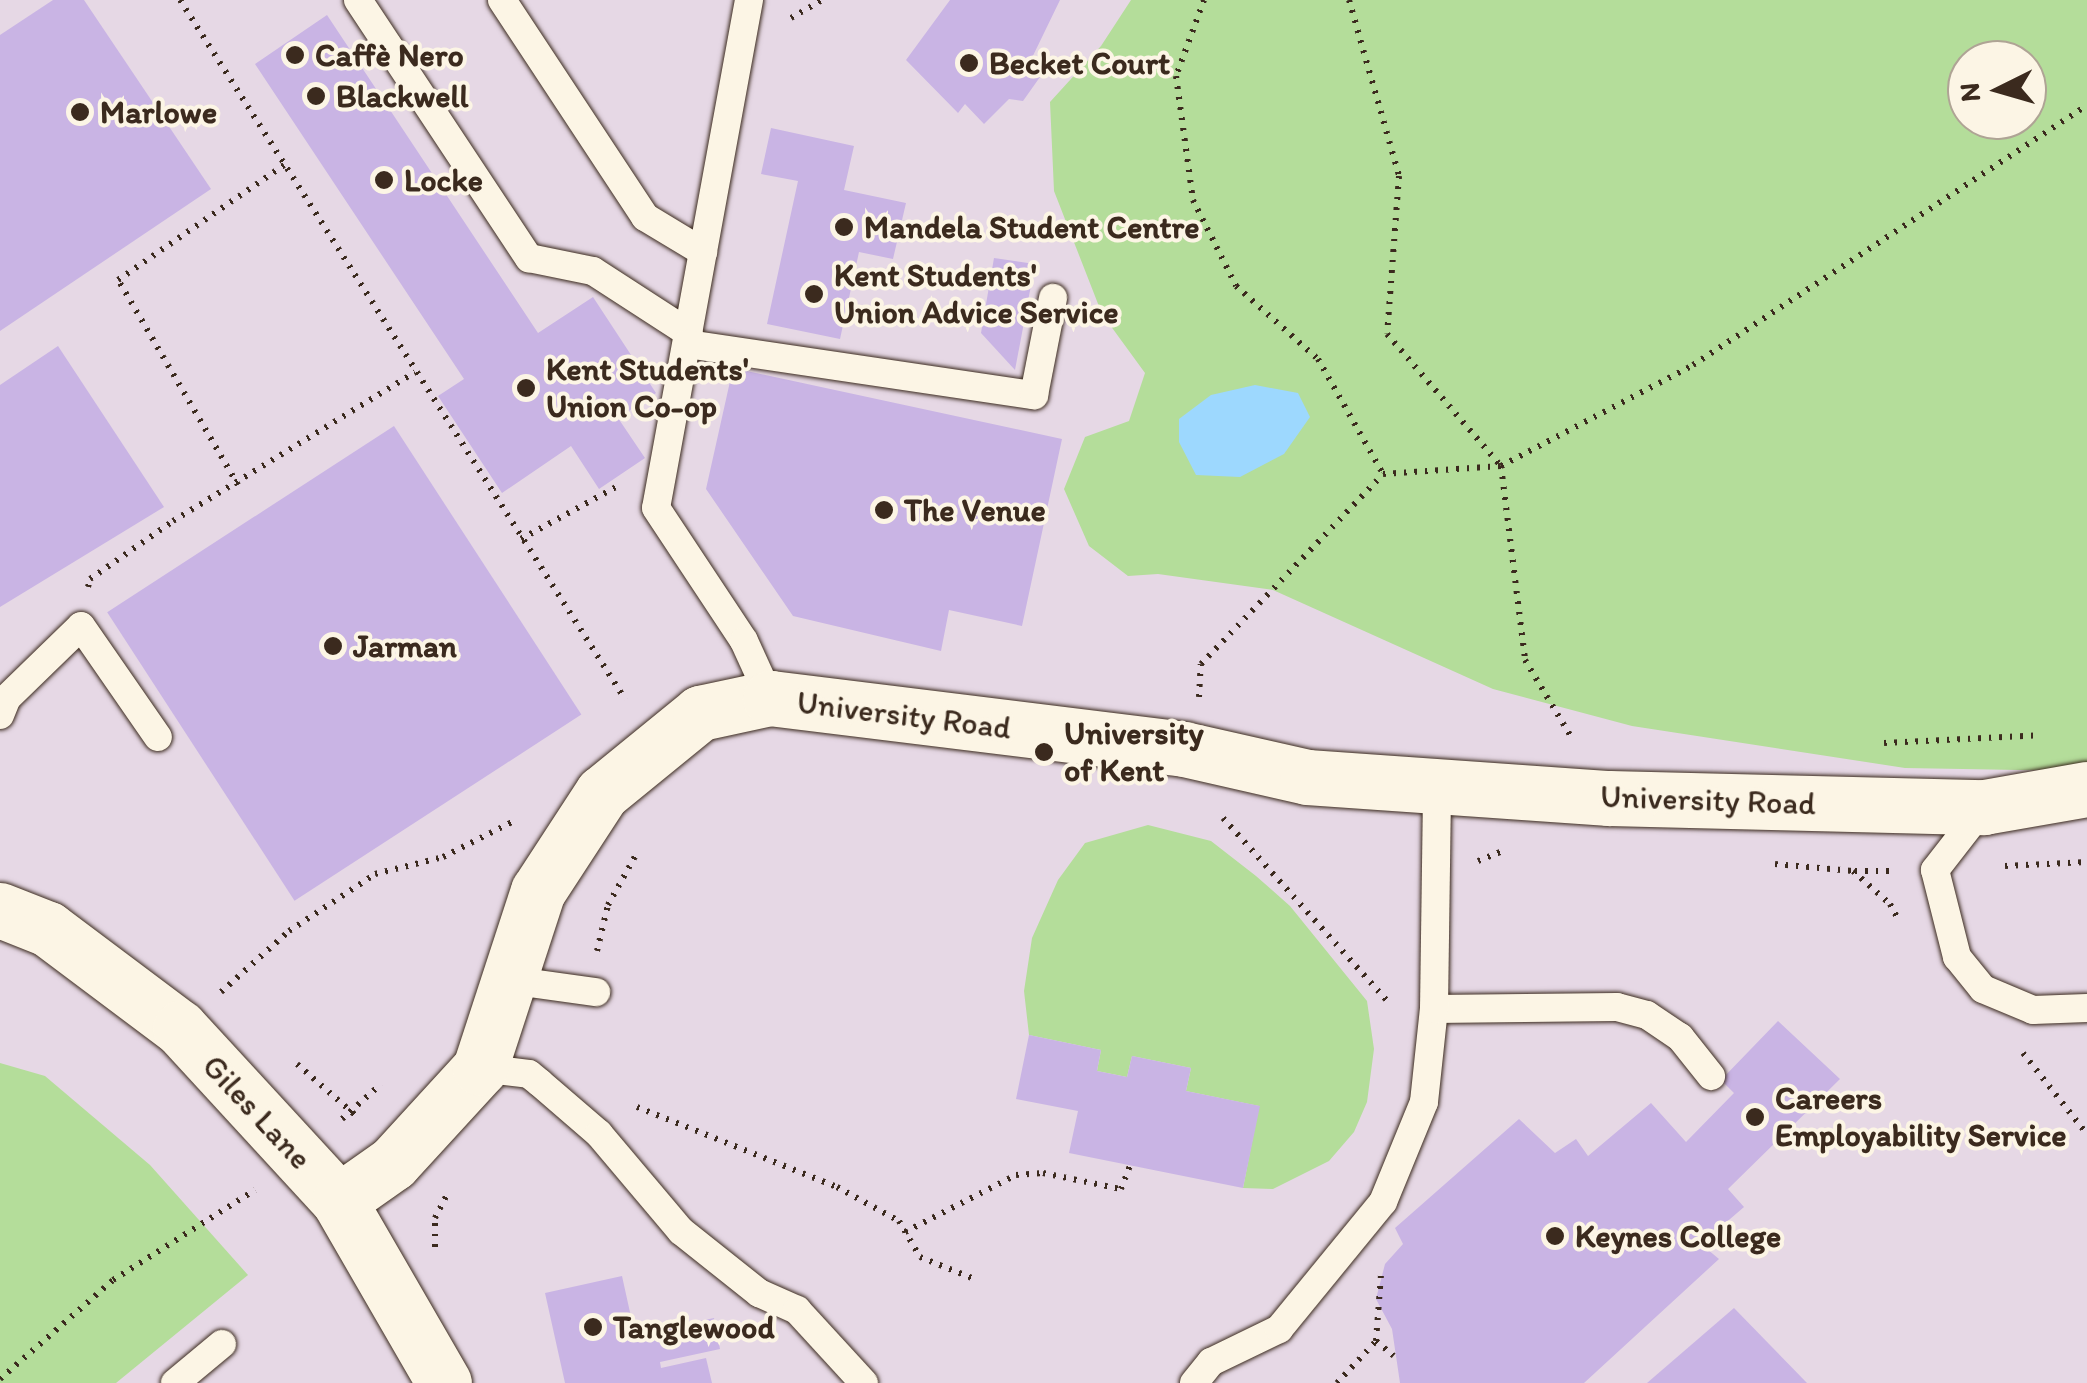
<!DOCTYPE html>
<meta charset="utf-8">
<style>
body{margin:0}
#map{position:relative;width:2087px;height:1383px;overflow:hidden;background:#f2e8e5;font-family:Itim,sans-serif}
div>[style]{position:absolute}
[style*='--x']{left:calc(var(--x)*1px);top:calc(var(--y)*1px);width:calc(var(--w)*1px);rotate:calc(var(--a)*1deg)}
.built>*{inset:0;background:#e6d8e5}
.green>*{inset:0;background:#b4dd9a}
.water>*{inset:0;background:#9dd8fe}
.building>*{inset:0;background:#c9b4e4;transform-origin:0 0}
.path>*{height:6px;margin-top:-3px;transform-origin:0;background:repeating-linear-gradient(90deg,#3b2a1e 0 2.5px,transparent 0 10.5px)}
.roads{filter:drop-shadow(0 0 2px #3b2a1e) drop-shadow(0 0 2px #3b2a1e)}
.lane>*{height:28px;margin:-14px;padding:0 14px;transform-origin:14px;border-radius:14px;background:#fcf5e5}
.street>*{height:55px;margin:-27.5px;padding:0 27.5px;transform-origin:27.5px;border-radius:27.5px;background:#fcf5e5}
.dots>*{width:28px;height:28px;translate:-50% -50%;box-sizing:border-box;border:5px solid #fcf5e5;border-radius:50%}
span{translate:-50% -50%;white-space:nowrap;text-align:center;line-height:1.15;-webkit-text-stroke:8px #fcf5e5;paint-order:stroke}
.poi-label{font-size:32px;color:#3b2a1e;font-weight:700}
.left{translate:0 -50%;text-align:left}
.street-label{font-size:32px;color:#3b2a1e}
.north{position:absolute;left:1947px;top:40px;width:100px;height:100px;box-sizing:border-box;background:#fcf5e5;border:2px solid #afa495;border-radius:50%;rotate:265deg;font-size:28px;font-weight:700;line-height:40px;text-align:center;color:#3b2a1e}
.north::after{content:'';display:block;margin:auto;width:35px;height:45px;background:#3b2a1e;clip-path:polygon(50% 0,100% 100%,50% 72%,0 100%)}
</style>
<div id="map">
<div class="built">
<i style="clip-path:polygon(evenodd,0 0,2087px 0,2087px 1383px,0 1383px,0 0,1967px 60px,2027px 60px,2027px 120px,1967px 120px,1967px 60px)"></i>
</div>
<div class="green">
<i style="clip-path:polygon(evenodd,1131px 0,2087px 0,2087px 771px,1905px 768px,1632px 726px,1493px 689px,1273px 590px,1158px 574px,1128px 576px,1089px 546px,1064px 489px,1085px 437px,1129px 421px,1145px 373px,1102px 314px,1054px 191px,1050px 102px,1101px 46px,1131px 0,1967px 60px,2027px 60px,2027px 120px,1967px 120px,1967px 60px)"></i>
<i style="clip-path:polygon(1148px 825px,1211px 841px,1256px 876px,1290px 906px,1367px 1001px,1374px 1049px,1367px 1102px,1354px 1132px,1329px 1161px,1273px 1189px,1243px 1188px,1259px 1106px,1186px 1091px,1191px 1068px,1132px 1056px,1127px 1077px,1097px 1071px,1101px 1050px,1029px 1035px,1024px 991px,1032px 938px,1058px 880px,1085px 843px)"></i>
<i style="clip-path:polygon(0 1063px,45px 1076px,150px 1165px,248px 1275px,116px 1383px,0 1383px)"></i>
</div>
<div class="water">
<i style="clip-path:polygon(1255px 385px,1298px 393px,1310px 417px,1284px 454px,1240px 477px,1196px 475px,1179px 442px,1179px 419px,1211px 395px)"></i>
</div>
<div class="building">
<i style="clip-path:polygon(53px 0,84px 0,211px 189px,0 331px,0 35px)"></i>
<i style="clip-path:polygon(950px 0,1060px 0,1028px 66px,1040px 77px,1023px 101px,1009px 99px,984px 124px,965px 104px,958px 113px,906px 60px)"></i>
<i style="clip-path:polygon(327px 15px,538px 333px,593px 297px,656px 393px,618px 418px,645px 458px,599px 489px,571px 446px,502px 493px,438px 396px,464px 379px,255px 64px)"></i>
<i style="clip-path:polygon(771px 128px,854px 146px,844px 190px,906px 203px,893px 259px,859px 252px,840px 339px,767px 324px,798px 181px,761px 174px)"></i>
<i style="clip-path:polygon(994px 258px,1035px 264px,1015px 370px,981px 333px)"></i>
<i style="clip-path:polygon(58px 346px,164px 507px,0 607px,0 385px)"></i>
<i style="clip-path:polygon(733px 368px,1062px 439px,1022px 626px,949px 610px,941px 651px,793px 616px,706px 489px)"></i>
<i style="left:394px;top:426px;width:344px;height:342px;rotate:57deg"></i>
<i style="clip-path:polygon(1778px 1021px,1840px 1079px,1728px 1189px,1744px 1207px,1701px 1244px,1719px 1259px,1584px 1383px,1400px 1383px,1392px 1329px,1376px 1299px,1385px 1264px,1403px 1244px,1395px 1228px,1519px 1119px,1555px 1153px,1576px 1139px,1588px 1156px,1651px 1103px,1686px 1142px,1734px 1093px,1721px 1080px)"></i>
<i style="clip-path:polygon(1029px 1035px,1101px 1050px,1097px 1071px,1127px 1077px,1132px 1056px,1191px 1068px,1186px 1091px,1260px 1106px,1243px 1188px,1069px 1153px,1078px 1111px,1016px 1099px)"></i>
<i style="clip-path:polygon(622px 1276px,635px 1335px,714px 1318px,720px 1349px,660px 1362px,661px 1368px,706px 1358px,712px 1383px,565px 1383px,545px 1293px)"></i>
<i style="clip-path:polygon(1734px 1308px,1807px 1383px,1647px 1383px)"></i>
</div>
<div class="path">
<i style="--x:180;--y:0;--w:829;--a:57.52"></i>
<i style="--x:1204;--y:0;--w:81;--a:110.2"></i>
<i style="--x:1176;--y:76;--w:125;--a:82.2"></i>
<i style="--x:1193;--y:200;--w:96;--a:63.4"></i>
<i style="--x:1236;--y:286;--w:110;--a:41.7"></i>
<i style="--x:1318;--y:359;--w:132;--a:60.5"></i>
<i style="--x:1349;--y:0;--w:183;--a:74.1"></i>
<i style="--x:1399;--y:176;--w:158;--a:94.3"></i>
<i style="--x:1387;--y:334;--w:174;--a:49.2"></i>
<i style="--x:1501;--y:466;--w:195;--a:82.9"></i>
<i style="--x:1525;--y:660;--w:93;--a:59"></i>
<i style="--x:791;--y:18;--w:36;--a:-30"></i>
<i style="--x:238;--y:485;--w:238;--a:-120.3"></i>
<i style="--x:118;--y:280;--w:202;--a:-34.7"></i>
<i style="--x:521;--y:539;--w:108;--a:-28.7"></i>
<i style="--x:88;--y:587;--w:8;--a:-76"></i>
<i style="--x:90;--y:579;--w:101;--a:-34.9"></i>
<i style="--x:173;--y:521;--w:284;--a:-31.6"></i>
<i style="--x:1199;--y:697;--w:33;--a:-87"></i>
<i style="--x:1201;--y:664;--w:263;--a:-46.2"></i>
<i style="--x:1383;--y:474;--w:118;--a:-3.9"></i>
<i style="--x:1501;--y:466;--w:217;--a:-27.7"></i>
<i style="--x:1693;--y:365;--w:472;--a:-33.4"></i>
<i style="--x:1884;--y:743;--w:157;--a:-2.9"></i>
<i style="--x:1223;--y:818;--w:247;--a:48.1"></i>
<i style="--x:1478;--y:861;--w:27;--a:-22"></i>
<i style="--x:1775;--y:864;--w:78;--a:5.1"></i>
<i style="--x:1853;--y:871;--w:50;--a:41.7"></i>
<i style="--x:1890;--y:904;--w:19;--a:62"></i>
<i style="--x:2005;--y:866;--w:82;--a:-2.8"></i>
<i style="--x:1855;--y:871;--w:37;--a:0"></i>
<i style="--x:597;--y:951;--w:47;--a:-76.6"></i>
<i style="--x:608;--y:905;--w:60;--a:-60.9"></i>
<i style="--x:221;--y:992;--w:91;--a:-41.9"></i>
<i style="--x:289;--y:931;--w:103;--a:-33.5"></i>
<i style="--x:375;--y:874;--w:70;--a:-14"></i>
<i style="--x:443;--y:857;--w:77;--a:-26.9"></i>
<i style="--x:2023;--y:1053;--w:103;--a:51.7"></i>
<i style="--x:297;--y:1064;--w:77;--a:41.3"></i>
<i style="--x:637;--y:1107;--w:215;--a:21.8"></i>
<i style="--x:837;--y:1187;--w:71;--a:28.7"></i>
<i style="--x:899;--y:1221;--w:42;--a:59.7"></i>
<i style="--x:920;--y:1257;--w:61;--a:22"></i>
<i style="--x:342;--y:1119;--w:52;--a:-41.9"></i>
<i style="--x:905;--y:1232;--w:125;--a:-27.2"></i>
<i style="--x:1016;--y:1175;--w:27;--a:-4"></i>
<i style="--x:1043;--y:1173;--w:80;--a:11.6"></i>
<i style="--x:1121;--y:1189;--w:26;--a:-69"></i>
<i style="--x:435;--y:1247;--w:29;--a:-90"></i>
<i style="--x:435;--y:1218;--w:28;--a:-63"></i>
<i style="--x:1376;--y:1341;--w:23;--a:40"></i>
<i style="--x:0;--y:1379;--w:150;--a:-41.2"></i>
<i style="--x:113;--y:1280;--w:168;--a:-32.4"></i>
<i style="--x:1337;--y:1383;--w:57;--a:-47.1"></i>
<i style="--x:1376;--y:1341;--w:67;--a:-85.7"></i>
</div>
<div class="roads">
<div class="lane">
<i style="--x:358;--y:0;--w:310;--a:56.5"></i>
<i style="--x:529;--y:258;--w:65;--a:11.5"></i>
<i style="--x:593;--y:271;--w:114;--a:32.9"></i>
<i style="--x:502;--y:0;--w:260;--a:56.6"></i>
<i style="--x:645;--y:217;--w:68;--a:31.1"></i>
<i style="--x:749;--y:0;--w:516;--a:100.37"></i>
<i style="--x:656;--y:508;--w:159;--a:56.5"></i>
<i style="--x:744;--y:641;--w:63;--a:65.5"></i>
<i style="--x:687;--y:344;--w:351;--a:8.4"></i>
<i style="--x:1034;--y:395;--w:99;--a:-78.9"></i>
<i style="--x:0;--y:715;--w:18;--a:-68"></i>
<i style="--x:7;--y:698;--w:103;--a:-44.2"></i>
<i style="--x:81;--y:626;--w:135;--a:55.3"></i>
<i style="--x:1984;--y:807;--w:80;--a:127.9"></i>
<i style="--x:1935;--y:870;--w:90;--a:75.8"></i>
<i style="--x:1957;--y:957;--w:41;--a:50.9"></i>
<i style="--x:1983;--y:989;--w:54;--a:22.8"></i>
<i style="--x:2033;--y:1010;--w:54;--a:-2.1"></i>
<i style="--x:509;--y:980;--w:88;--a:7.9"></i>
<i style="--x:1434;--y:1009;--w:183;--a:-0.6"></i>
<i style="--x:1617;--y:1007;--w:31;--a:15"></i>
<i style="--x:1647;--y:1015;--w:40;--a:34"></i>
<i style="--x:1680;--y:1037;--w:50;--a:51.5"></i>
<i style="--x:480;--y:1068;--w:49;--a:7"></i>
<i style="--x:529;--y:1074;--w:14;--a:39"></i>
<i style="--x:540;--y:1083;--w:78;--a:40.8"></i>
<i style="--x:599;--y:1134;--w:127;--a:49.8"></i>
<i style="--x:681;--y:1231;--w:100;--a:38.5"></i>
<i style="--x:759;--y:1293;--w:42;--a:24.1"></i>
<i style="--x:797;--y:1310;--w:99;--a:47.5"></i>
<i style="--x:175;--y:1383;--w:61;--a:-39.7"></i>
<i style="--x:1194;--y:1383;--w:27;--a:-51"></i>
<i style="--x:1211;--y:1362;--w:76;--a:-25.9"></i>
<i style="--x:1279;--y:1329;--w:164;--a:-50.7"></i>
<i style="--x:1383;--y:1202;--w:108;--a:-67.7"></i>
<i style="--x:1424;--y:1102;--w:94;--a:-83.9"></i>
<i style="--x:1434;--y:1009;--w:221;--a:-89.2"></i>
</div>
<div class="street">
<i style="--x:0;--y:910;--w:52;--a:21.6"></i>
<i style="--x:48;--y:929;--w:165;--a:36.9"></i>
<i style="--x:180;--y:1028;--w:235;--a:47.4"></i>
<i style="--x:339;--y:1201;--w:210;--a:60"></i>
<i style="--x:339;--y:1201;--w:66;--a:-35.1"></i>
<i style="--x:393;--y:1163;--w:129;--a:-47.5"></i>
<i style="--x:480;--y:1068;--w:186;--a:-71.9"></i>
<i style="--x:538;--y:891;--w:117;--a:-56.9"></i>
<i style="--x:602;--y:793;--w:127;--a:-39.2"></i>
<i style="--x:700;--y:713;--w:72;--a:-12.1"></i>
<i style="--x:770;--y:698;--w:417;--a:7"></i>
<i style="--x:1184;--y:749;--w:126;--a:12.8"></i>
<i style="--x:1307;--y:777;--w:303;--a:4"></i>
<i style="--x:1609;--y:798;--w:375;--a:1.4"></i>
<i style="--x:1984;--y:807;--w:105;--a:-9.9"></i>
</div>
</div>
<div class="dots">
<i style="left:295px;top:55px;background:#3b2a1e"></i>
<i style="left:969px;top:63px;background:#3b2a1e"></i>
<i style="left:316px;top:96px;background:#3b2a1e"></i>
<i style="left:80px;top:112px;background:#3b2a1e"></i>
<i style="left:384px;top:180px;background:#3b2a1e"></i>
<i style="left:844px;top:227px;background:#3b2a1e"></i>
<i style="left:814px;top:294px;background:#3b2a1e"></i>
<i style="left:526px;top:388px;background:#3b2a1e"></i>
<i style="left:884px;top:510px;background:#3b2a1e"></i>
<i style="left:333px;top:646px;background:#3b2a1e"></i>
<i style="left:1044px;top:752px;background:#3b2a1e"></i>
<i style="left:1755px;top:1117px;background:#3b2a1e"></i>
<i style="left:1555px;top:1236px;background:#3b2a1e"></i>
<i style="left:593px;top:1327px;background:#3b2a1e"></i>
</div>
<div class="poi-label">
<span class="left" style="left:315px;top:55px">Caffè Nero</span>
<span class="left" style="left:989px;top:63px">Becket Court</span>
<span class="left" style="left:336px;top:96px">Blackwell</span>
<span class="left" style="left:100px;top:112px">Marlowe</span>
<span class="left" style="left:404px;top:180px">Locke</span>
<span class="left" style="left:864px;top:227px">Mandela Student Centre</span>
<span class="left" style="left:834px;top:294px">Kent Students'<br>Union Advice Service</span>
<span class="left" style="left:546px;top:388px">Kent Students'<br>Union Co-op</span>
<span class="left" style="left:904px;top:510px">The Venue</span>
<span class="left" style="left:353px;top:646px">Jarman</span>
<span class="left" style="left:1064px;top:752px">University<br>of Kent</span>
<span class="left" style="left:1775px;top:1117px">Careers<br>Employability Service</span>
<span class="left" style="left:1575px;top:1236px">Keynes College</span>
<span class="left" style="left:613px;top:1327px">Tanglewood</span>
</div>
<div class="street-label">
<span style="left:904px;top:715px;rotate:7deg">University Road</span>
<span style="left:1708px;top:800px;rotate:2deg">University Road</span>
<span style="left:257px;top:1112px;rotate:47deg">Giles Lane</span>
</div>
<div class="north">N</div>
</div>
